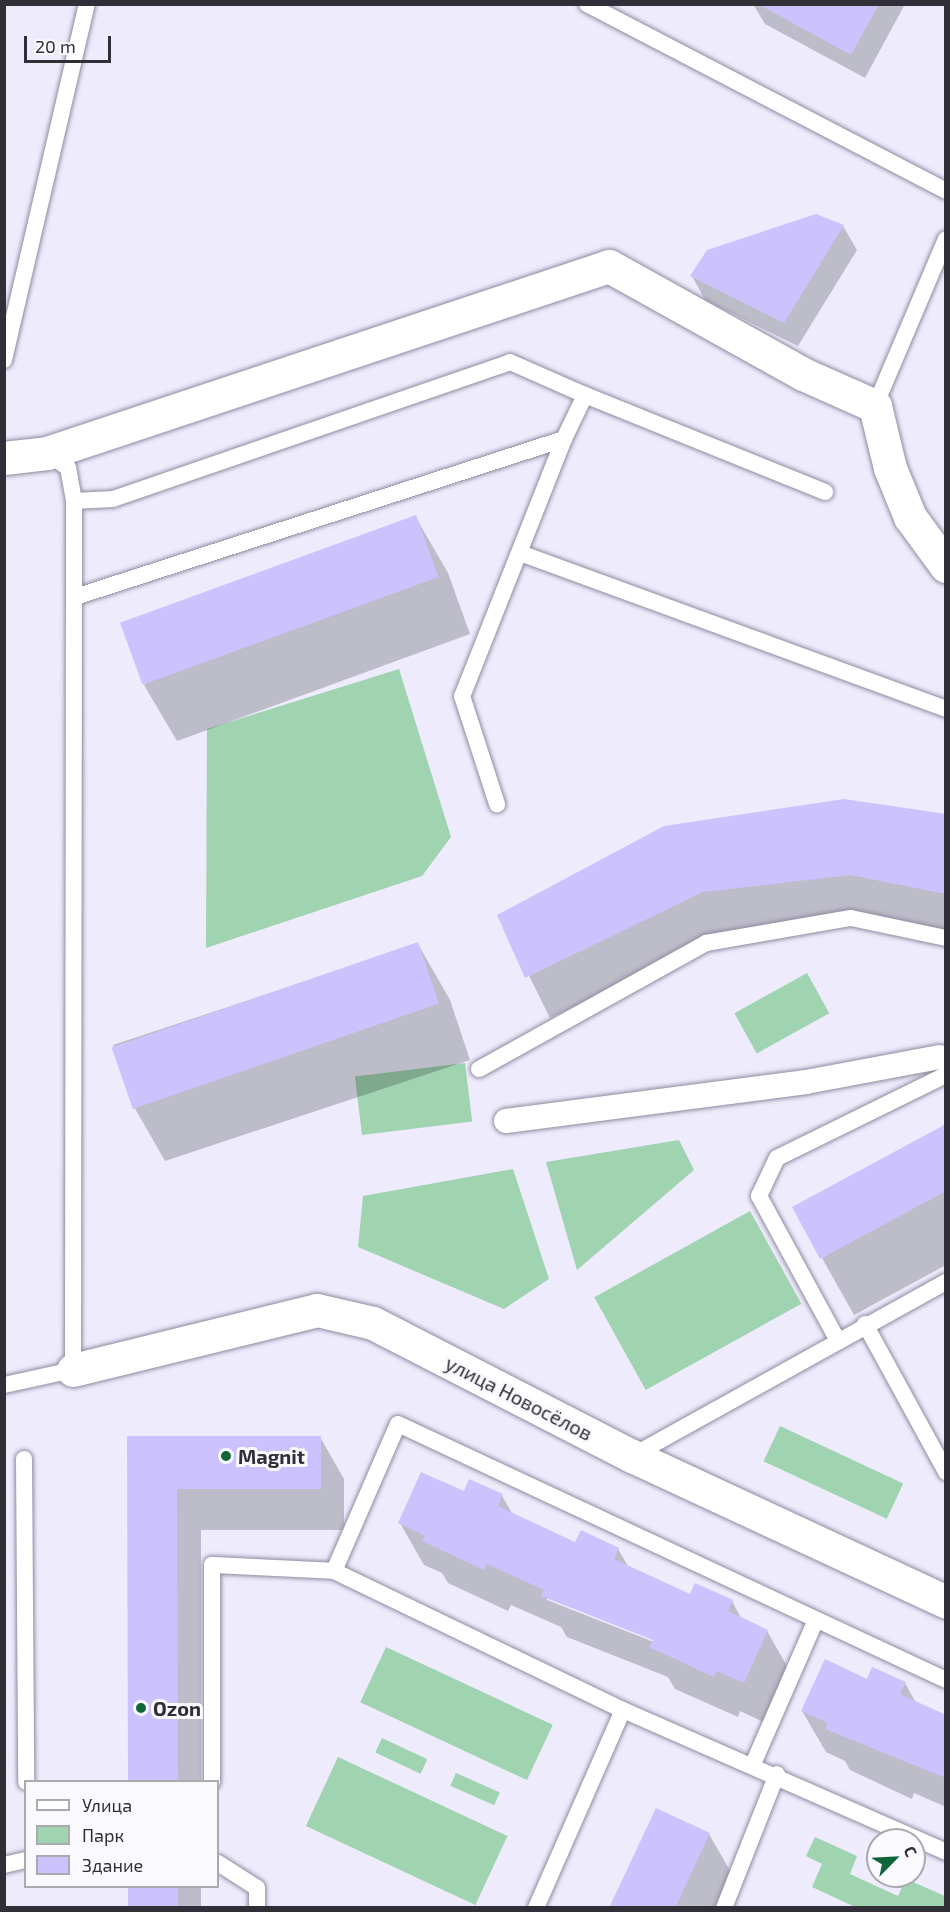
<!DOCTYPE html>
<meta charset="utf-8">
<style>
body{margin:0}
#map{position:relative;width:950px;height:1912px;overflow:hidden;background:#edebfc;font-family:"Exo 2",sans-serif}
div>[style]{position:absolute}
[style*='--x']{left:calc(var(--x)*1px);top:calc(var(--y)*1px);width:calc(var(--w)*1px);rotate:calc(var(--a)*1deg)}
.green>*{inset:0;background:#a0d3b0;transform-origin:0 0}
.shadow>*{inset:0;background:#0003;transform-origin:0 0}
.building>*{inset:0;background:#ccc2fe;transform-origin:0 0}
.roads{filter:drop-shadow(0 0 2px #8e8b9f) drop-shadow(0 0 2px #8e8b9f)}
.service>*{height:16px;margin:-8px;padding:0 8px;transform-origin:8px;border-radius:8px;background:#fff}
.pedestrian>*{height:24px;margin:-12px;padding:0 12px;transform-origin:12px;border-radius:12px;background:#fff}
.minor>*{height:33px;margin:-16.5px;padding:0 16.5px;transform-origin:16.5px;border-radius:16.5px;background:#fff}
.dots>*{width:16px;height:16px;translate:-50% -50%;box-sizing:border-box;border:3px solid #fafafe;border-radius:50%}
span{translate:-50% -50%;white-space:nowrap;text-align:center;line-height:1.15;-webkit-text-stroke:6px #fafafe;paint-order:stroke}
.street-label{font-size:20px;color:#302f37}
.poi-label{font-size:20px;color:#302f37;font-weight:700}
.left{translate:0 -50%;text-align:left}
.frame{position:absolute;inset:0;border:6px solid #302f37;pointer-events:none}
.legend{position:absolute;left:24px;top:1780px;width:195px;height:108px;box-sizing:border-box;background:#fafafe;border:2px solid #a9a9ae;margin:0;padding:8px 10px;list-style:none;font-size:18px;color:#302f37}
.legend li{display:flex;align-items:center;gap:12px;height:30px}
.legend b{width:30px;border:2px solid #a9a9ae}
.north{position:absolute;left:866px;top:1828px;width:60px;height:60px;box-sizing:border-box;background:#fafafe;border:2px solid #a9a9ae;border-radius:50%;rotate:66deg;font-size:16px;font-weight:700;line-height:24px;text-align:center;color:#302f37}
.north::after{content:'';display:block;margin:auto;width:21px;height:27px;background:#0e6739;clip-path:polygon(50% 0,100% 100%,50% 72%,0 100%)}
.scale{position:absolute;left:24px;top:36px;width:87px;height:27px;box-sizing:border-box;border:3px solid #302f37;border-top:0;padding-left:8px;font-size:18px;line-height:21px;white-space:nowrap;color:#302f37;-webkit-text-stroke:4px #fafafe;paint-order:stroke}
</style>
<div id="map">
<div class="green">
<i style="clip-path:polygon(399px 669px,451px 837px,422px 876px,206px 948px,207px 729px)"></i>
<i style="left:807px;top:973px;width:46px;height:83px;rotate:61deg"></i>
<i style="left:465px;top:1063px;width:59px;height:111px;rotate:83deg"></i>
<i style="clip-path:polygon(679px 1140px,694px 1170px,577px 1270px,546px 1162px)"></i>
<i style="clip-path:polygon(513px 1169px,549px 1279px,504px 1309px,358px 1247px,363px 1196px)"></i>
<i style="left:750px;top:1211px;width:106px;height:178px;rotate:61deg"></i>
<i style="left:780px;top:1426px;width:136px;height:39px;rotate:25deg"></i>
<i style="left:386px;top:1647px;width:184px;height:61px;rotate:25deg"></i>
<i style="left:382px;top:1738px;width:50px;height:16px;rotate:25deg"></i>
<i style="left:338px;top:1757px;width:187px;height:76px;rotate:25deg"></i>
<i style="left:456px;top:1773px;width:48px;height:14px;rotate:24deg"></i>
<i style="clip-path:polygon(815px 1837px,857px 1856px,850px 1874px,898px 1896px,906px 1879px,945px 1896px,945px 1907px,855px 1907px,812px 1887px,822px 1864px,806px 1856px)"></i>
</div>
<div class="shadow">
<i style="clip-path:polygon(753px 4px,905px 4px,865px 78px,765px 24px)"></i>
<i style="clip-path:polygon(843px 226px,857px 250px,798px 346px,705px 300px,692px 276px)"></i>
<i style="clip-path:polygon(415px 516px,448px 573px,470px 634px,177px 741px,144px 685px)"></i>
<i style="clip-path:polygon(946px 815px,946px 930px,875px 916px,727px 933px,550px 1018px,499px 915px)"></i>
<i style="clip-path:polygon(418px 944px,450px 1000px,470px 1060px,165px 1161px,133px 1105px,113px 1045px)"></i>
<i style="clip-path:polygon(946px 1126px,946px 1265px,854px 1315px,822px 1258px)"></i>
<i style="clip-path:polygon(129px 1437px,320px 1437px,344px 1479px,344px 1530px,201px 1530px,201px 1782px,129px 1782px)"></i>
<i style="clip-path:polygon(evenodd,464px 1493px,502px 1496px,513px 1515px,576px 1544px,618px 1549px,629px 1568px,691px 1596px,732px 1601px,742px 1620px,767px 1631px,791px 1673px,768px 1724px,740px 1711px,738px 1717px,675px 1689px,668px 1677px,567px 1637px,561px 1627px,511px 1605px,508px 1611px,448px 1583px,442px 1573px,424px 1565px,400px 1523px,464px 1493px,547px 1597px,660px 1641px,659px 1644px,547px 1600px,547px 1597px)"></i>
<i style="clip-path:polygon(868px 1681px,905px 1683px,916px 1703px,946px 1717px,946px 1807px,914px 1793px,912px 1799px,850px 1770px,845px 1761px,826px 1752px,802px 1711px)"></i>
<i style="clip-path:polygon(709px 1834px,733px 1876px,718px 1908px,611px 1908px)"></i>
<i style="left:129px;top:1886px;width:72px;height:22px"></i>
</div>
<div class="building">
<i style="clip-path:polygon(758px 4px,879px 4px,851px 55px)"></i>
<i style="clip-path:polygon(816px 214px,844px 225px,784px 323px,690px 276px,707px 250px)"></i>
<i style="left:416px;top:515px;width:66px;height:315px;rotate:70deg"></i>
<i style="clip-path:polygon(844px 799px,946px 814px,946px 894px,850px 875px,703px 892px,525px 978px,497px 915px,664px 826px)"></i>
<i style="left:418px;top:942px;width:65px;height:324px;rotate:71deg"></i>
<i style="clip-path:polygon(946px 1124px,946px 1191px,820px 1259px,792px 1207px)"></i>
<i style="clip-path:polygon(127px 1436px,321px 1436px,321px 1489px,177px 1489px,178px 1782px,128px 1782px)"></i>
<i style="clip-path:polygon(421px 1472px,464px 1491px,469px 1479px,503px 1494px,498px 1506px,575px 1542px,581px 1530px,619px 1548px,614px 1559px,690px 1594px,695px 1583px,733px 1600px,728px 1611px,768px 1630px,744px 1683px,717px 1671px,714px 1677px,649px 1647px,653px 1640px,541px 1596px,544px 1590px,487px 1564px,484px 1570px,422px 1541px,425px 1536px,398px 1523px)"></i>
<i style="clip-path:polygon(825px 1659px,867px 1679px,872px 1667px,906px 1682px,900px 1694px,946px 1715px,946px 1778px,825px 1729px,828px 1723px,801px 1711px)"></i>
<i style="clip-path:polygon(656px 1808px,710px 1833px,675px 1908px,609px 1908px)"></i>
<i style="left:128px;top:1886px;width:50px;height:22px"></i>
</div>
<div class="roads">
<div class="service">
<i style="--x:587;--y:4;--w:405;--a:27.5"></i>
<i style="--x:4;--y:360;--w:366;--a:-76.9"></i>
<i style="--x:585;--y:395;--w:259;--a:22"></i>
<i style="--x:875;--y:406;--w:181;--a:-67"></i>
<i style="--x:74;--y:501;--w:39;--a:-3"></i>
<i style="--x:113;--y:499;--w:420;--a:-19"></i>
<i style="--x:510;--y:362;--w:82;--a:23.7"></i>
<i style="--x:585;--y:395;--w:49;--a:115.5"></i>
<i style="--x:520;--y:553;--w:454;--a:20.1"></i>
<i style="--x:75;--y:597;--w:514;--a:-17.91"></i>
<i style="--x:564;--y:439;--w:277;--a:111.6"></i>
<i style="--x:462;--y:696;--w:114;--a:72"></i>
<i style="--x:479;--y:1069;--w:260;--a:-29"></i>
<i style="--x:706;--y:943;--w:147;--a:-9.8"></i>
<i style="--x:851;--y:918;--w:97;--a:11.9"></i>
<i style="--x:865;--y:1324;--w:169;--a:61.3"></i>
<i style="--x:837;--y:1339;--w:163;--a:-118.6"></i>
<i style="--x:759;--y:1196;--w:42;--a:-64.7"></i>
<i style="--x:777;--y:1158;--w:188;--a:-26.2"></i>
<i style="--x:4;--y:1385;--w:71;--a:-12.3"></i>
<i style="--x:73;--y:1370;--w:869;--a:-89.93"></i>
<i style="--x:74;--y:501;--w:34;--a:-100"></i>
<i style="--x:68;--y:468;--w:26;--a:-144"></i>
<i style="--x:632;--y:1456;--w:359;--a:-29"></i>
<i style="--x:24;--y:1459;--w:323;--a:89.6"></i>
<i style="--x:334;--y:1571;--w:160;--a:-66.5"></i>
<i style="--x:398;--y:1424;--w:605;--a:25.04"></i>
<i style="--x:753;--y:1764;--w:157;--a:-66.4"></i>
<i style="--x:212;--y:1782;--w:217;--a:-90"></i>
<i style="--x:212;--y:1565;--w:122;--a:2.8"></i>
<i style="--x:334;--y:1571;--w:321;--a:25.7"></i>
<i style="--x:623;--y:1710;--w:353;--a:23.7"></i>
<i style="--x:218;--y:1863;--w:46;--a:32.7"></i>
<i style="--x:257;--y:1888;--w:20;--a:90"></i>
<i style="--x:4;--y:1865;--w:23;--a:-13"></i>
<i style="--x:536;--y:1908;--w:216;--a:-66.3"></i>
<i style="--x:724;--y:1908;--w:144;--a:-68.4"></i>
</div>
<div class="pedestrian">
<i style="--x:506;--y:1121;--w:303;--a:-7.4"></i>
<i style="--x:806;--y:1082;--w:136;--a:-10.6"></i>
</div>
<div class="minor">
<i style="--x:4;--y:458;--w:43;--a:-6.6"></i>
<i style="--x:47;--y:453;--w:592;--a:-18.4"></i>
<i style="--x:609;--y:266;--w:222;--a:29.1"></i>
<i style="--x:803;--y:374;--w:79;--a:24"></i>
<i style="--x:875;--y:406;--w:64;--a:76.4"></i>
<i style="--x:890;--y:468;--w:53;--a:67.8"></i>
<i style="--x:910;--y:517;--w:61;--a:53.7"></i>
<i style="--x:73;--y:1370;--w:251;--a:-13.8"></i>
<i style="--x:317;--y:1310;--w:57;--a:13.1"></i>
<i style="--x:373;--y:1323;--w:291;--a:27.2"></i>
<i style="--x:632;--y:1456;--w:346;--a:24.9"></i>
</div>
</div>
<div class="dots">
<i style="left:226px;top:1456px;background:#0e6739"></i>
<i style="left:141px;top:1708px;background:#0e6739"></i>
</div>
<div class="street-label">
<span style="left:519px;top:1398px;rotate:27deg">улица Новосёлов</span>
</div>
<div class="poi-label">
<span class="left" style="left:238px;top:1456px">Magnit</span>
<span class="left" style="left:153px;top:1708px">Ozon</span>
</div>
<div class="frame"></div>
<ul class="legend">
<li><b style="height:8px;background:#fff"></b>Улица</li>
<li><b style="height:16px;background:#a0d3b0"></b>Парк</li>
<li><b style="height:16px;background:#ccc2fe"></b>Здание</li>
</ul>
<div class="north">С</div>
<div class="scale">20 m</div>
</div>
